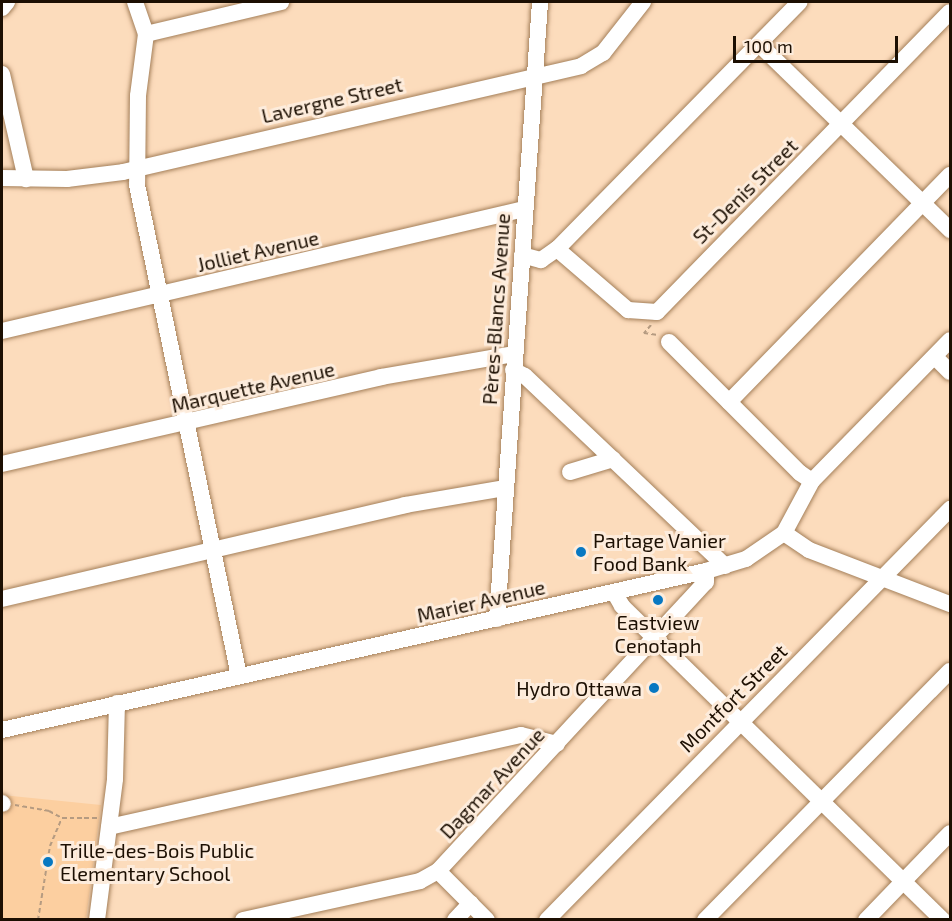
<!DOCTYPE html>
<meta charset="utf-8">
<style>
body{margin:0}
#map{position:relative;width:952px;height:921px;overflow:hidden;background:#fcdcbc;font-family:"Exo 2",sans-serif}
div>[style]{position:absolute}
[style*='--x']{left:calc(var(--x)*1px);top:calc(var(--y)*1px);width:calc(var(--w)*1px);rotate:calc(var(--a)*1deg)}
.built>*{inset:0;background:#fccfa0}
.path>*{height:2px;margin-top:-1px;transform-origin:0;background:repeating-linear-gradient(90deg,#b59b81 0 4.5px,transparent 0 7.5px)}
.roads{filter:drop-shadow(0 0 2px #a47f59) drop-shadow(0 0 2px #a47f59)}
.minor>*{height:16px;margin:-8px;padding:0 8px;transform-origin:8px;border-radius:8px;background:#fff}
.dots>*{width:16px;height:16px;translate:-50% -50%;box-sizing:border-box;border:3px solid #fdecdc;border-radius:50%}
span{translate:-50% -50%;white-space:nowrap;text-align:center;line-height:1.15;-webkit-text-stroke:6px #fdecdc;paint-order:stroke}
.street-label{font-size:20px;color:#1c0f02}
.poi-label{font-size:20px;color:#1c0f02}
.left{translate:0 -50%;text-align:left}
.right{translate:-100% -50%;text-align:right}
.frame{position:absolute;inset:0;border:3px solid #1c0f02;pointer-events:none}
.scale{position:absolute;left:733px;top:36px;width:165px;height:27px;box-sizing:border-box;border:3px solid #1c0f02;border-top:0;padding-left:8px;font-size:18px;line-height:21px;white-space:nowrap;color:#1c0f02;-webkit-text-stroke:4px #fdecdc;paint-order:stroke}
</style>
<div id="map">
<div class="built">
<i style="clip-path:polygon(2px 795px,101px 805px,86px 919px,2px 919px)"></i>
</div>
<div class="path">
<i style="--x:651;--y:325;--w:11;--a:131"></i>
<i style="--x:644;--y:333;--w:14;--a:8"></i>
<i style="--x:15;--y:805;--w:35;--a:10"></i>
<i style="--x:49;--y:811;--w:15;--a:28"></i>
<i style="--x:62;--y:818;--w:35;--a:0"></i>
<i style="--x:38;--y:920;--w:75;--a:-80.8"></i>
<i style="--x:50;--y:846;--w:30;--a:-67"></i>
</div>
<div class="roads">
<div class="minor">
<i style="--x:135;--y:2;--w:34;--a:71"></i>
<i style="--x:146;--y:34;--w:63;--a:97.4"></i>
<i style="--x:138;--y:96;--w:89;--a:90.6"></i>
<i style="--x:137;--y:185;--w:501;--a:78.26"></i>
<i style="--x:2;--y:8;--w:8;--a:-50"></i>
<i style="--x:146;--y:34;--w:139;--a:-13.3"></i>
<i style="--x:759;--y:44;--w:267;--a:44.2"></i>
<i style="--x:2;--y:74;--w:108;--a:77.1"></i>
<i style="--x:2;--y:178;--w:65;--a:0.9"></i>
<i style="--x:67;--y:179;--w:56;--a:-7.1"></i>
<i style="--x:123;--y:172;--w:470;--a:-13"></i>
<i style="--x:581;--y:66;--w:26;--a:-31"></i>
<i style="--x:603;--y:53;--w:65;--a:-51.9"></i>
<i style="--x:557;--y:249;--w:94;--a:40.7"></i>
<i style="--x:628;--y:310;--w:29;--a:4"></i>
<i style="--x:657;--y:312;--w:419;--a:-45.7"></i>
<i style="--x:522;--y:255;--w:20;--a:15"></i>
<i style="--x:541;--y:260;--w:19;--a:-35"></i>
<i style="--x:557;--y:249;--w:346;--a:-45.5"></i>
<i style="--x:2;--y:331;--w:536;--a:-13.15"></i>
<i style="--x:669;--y:342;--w:185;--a:45"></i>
<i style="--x:800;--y:473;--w:14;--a:34"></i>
<i style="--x:935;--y:357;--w:21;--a:45"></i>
<i style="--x:513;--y:370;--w:13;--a:27"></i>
<i style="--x:525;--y:376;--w:276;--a:43.5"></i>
<i style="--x:729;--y:402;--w:317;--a:-45.8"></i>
<i style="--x:2;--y:464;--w:389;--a:-12.9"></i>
<i style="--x:381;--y:377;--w:135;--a:-9.8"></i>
<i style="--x:570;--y:472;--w:45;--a:-16.8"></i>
<i style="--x:784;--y:533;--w:59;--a:-61.7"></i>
<i style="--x:812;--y:481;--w:197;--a:-45.6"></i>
<i style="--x:614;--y:592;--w:16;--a:60"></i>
<i style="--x:622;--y:606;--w:449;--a:44.4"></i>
<i style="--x:2;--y:599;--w:414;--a:-13.1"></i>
<i style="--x:405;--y:505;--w:100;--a:-9.7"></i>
<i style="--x:497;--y:619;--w:618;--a:-86.01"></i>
<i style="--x:2;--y:730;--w:722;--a:-12.73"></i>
<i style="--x:706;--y:571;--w:42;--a:-16.7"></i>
<i style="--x:746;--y:559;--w:46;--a:-34.4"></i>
<i style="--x:784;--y:533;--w:30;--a:34"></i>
<i style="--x:809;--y:550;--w:151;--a:21"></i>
<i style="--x:2;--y:803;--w:1;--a:45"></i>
<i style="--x:109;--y:827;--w:422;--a:-12.6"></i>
<i style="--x:521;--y:735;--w:37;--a:14"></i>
<i style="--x:438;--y:871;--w:69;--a:45"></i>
<i style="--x:97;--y:920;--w:142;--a:-82.7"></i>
<i style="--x:115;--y:779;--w:76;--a:-88.5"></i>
<i style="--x:243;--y:920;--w:181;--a:-12.4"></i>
<i style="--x:420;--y:881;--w:21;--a:-29"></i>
<i style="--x:438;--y:871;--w:394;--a:-47.2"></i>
<i style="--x:706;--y:582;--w:11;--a:-90"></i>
<i style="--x:455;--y:920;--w:23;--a:-47"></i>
<i style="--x:547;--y:920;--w:576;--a:-45.56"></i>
<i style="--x:705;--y:920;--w:349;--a:-45.5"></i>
<i style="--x:866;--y:920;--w:121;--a:-46"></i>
</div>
</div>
<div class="dots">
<i style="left:581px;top:552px;background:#0778c2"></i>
<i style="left:658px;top:600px;background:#0778c2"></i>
<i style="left:654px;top:688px;background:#0778c2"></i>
<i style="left:48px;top:862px;background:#0778c2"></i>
</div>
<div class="street-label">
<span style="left:332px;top:100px;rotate:-13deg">Lavergne Street</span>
<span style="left:745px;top:191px;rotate:-45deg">St-Denis Street</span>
<span style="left:258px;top:251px;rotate:-13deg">Jolliet Avenue</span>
<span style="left:496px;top:309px;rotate:-86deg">Pères-Blancs Avenue</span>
<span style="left:253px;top:387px;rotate:-13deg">Marquette Avenue</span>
<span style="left:481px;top:601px;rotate:-13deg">Marier Avenue</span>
<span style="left:733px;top:698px;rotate:-45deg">Montfort Street</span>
<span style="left:492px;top:783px;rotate:-47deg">Dagmar Avenue</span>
</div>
<div class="poi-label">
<span class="left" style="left:593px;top:552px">Partage Vanier<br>Food Bank</span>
<span style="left:658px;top:634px">Eastview<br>Cenotaph</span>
<span class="right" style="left:642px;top:688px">Hydro Ottawa</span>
<span class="left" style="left:60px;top:862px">Trille-des-Bois Public<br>Elementary School</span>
</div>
<div class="frame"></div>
<div class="scale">100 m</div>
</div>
